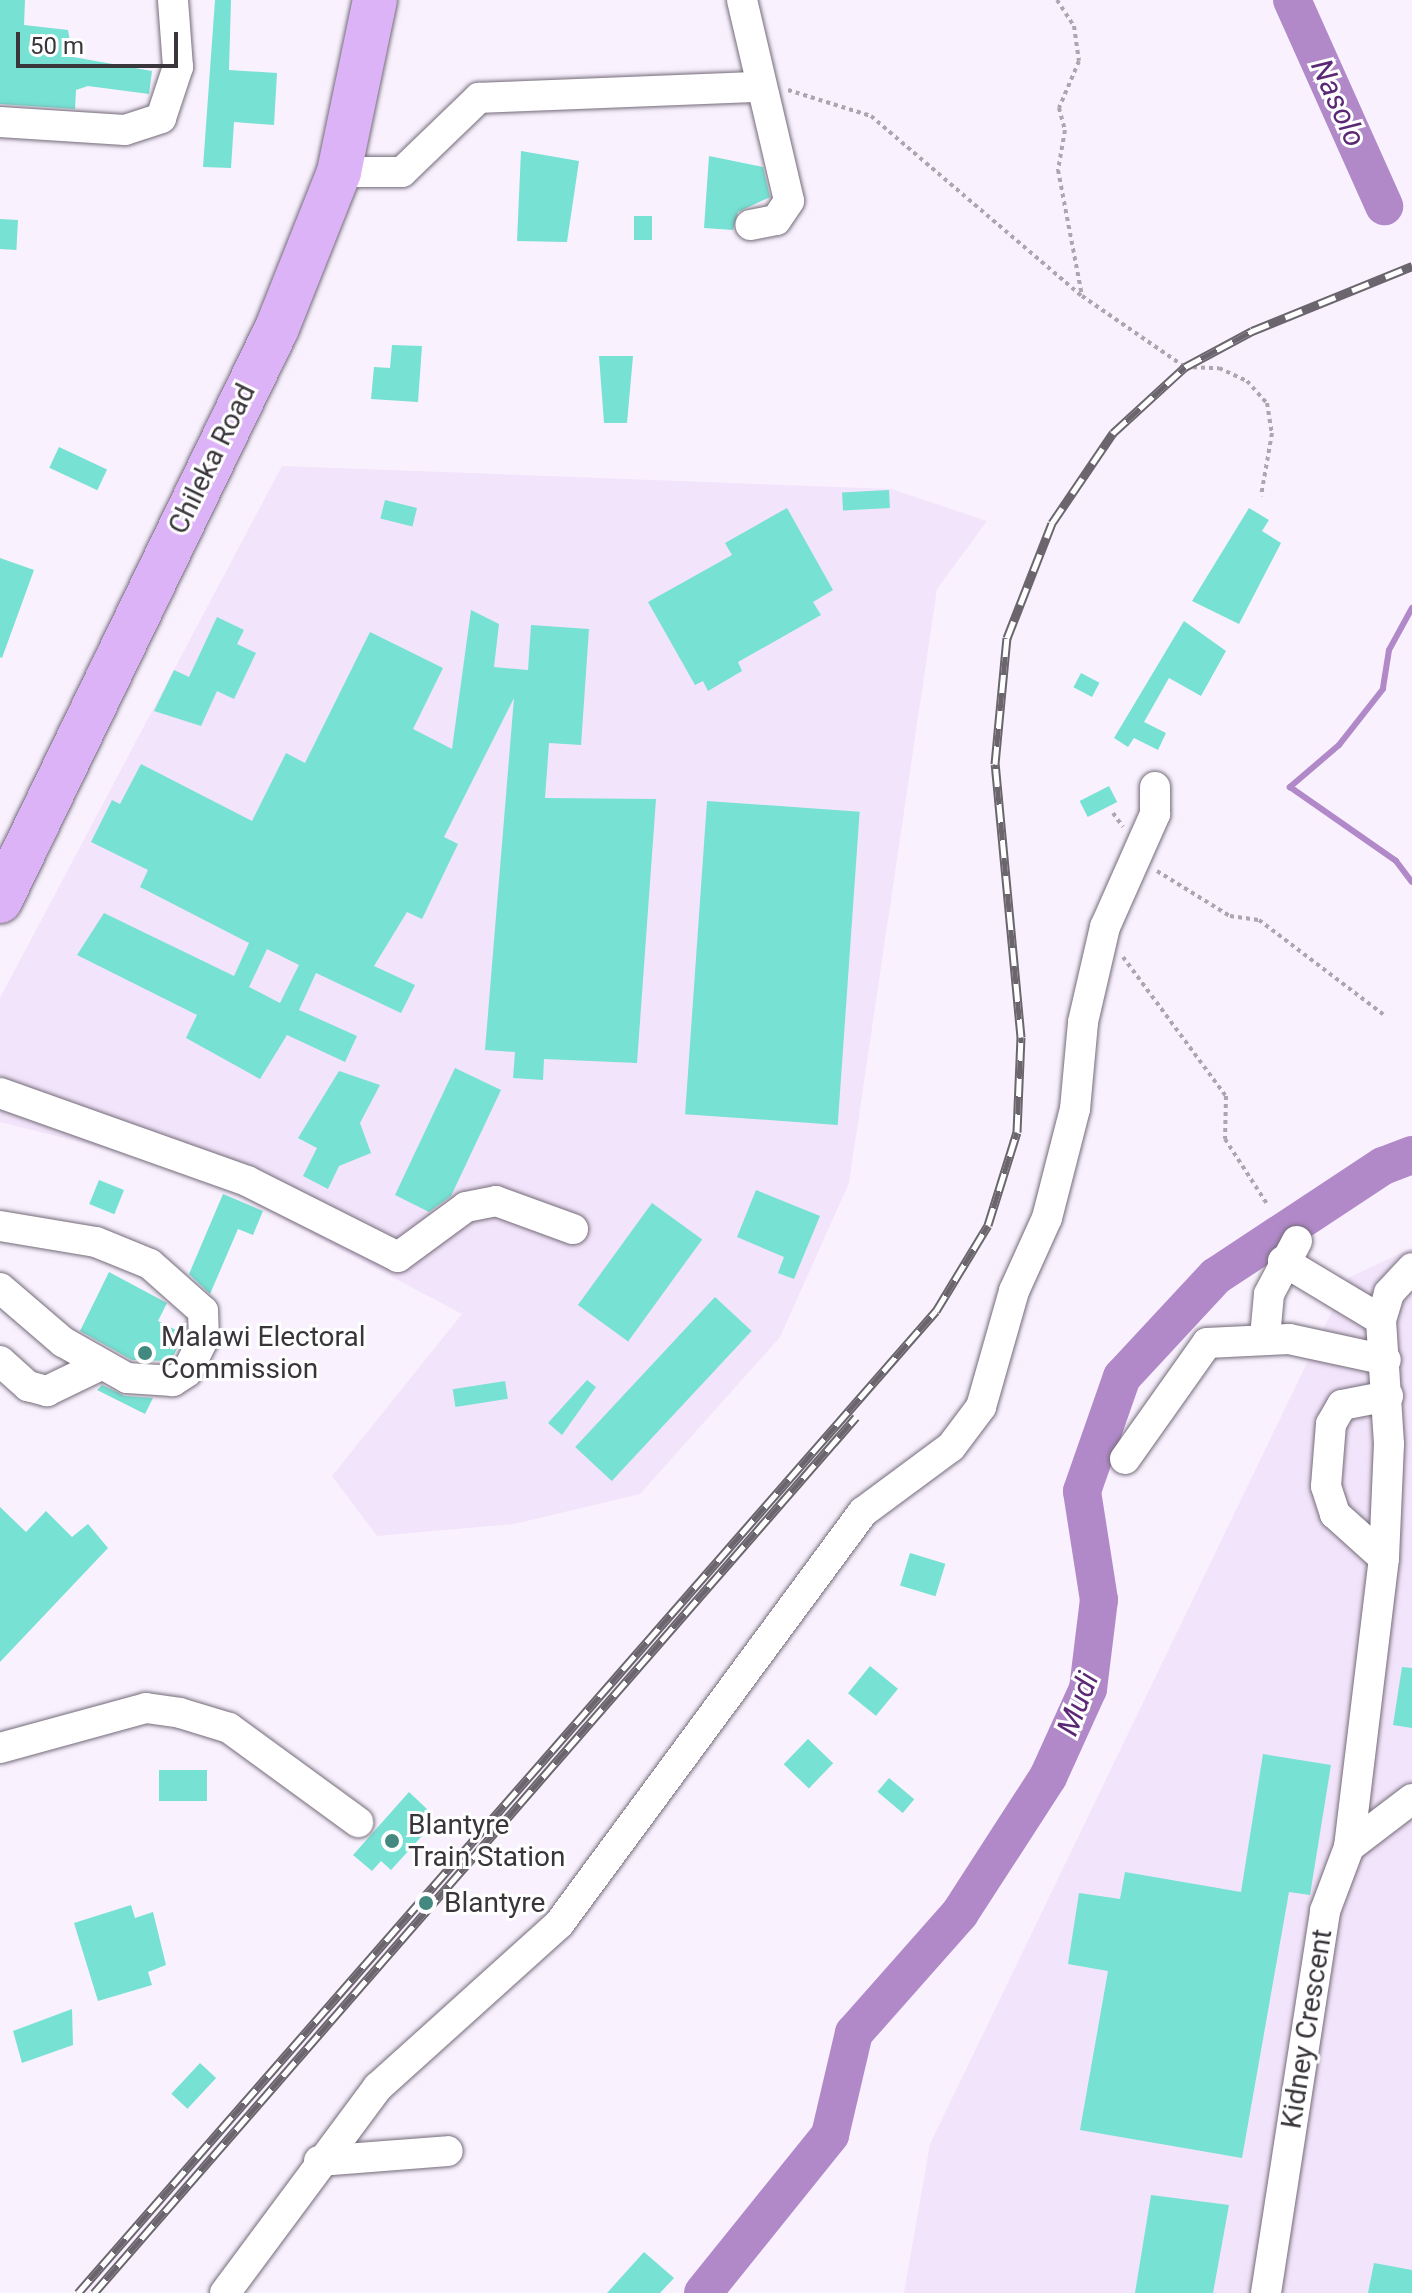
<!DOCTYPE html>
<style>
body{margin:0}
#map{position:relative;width:1412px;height:2293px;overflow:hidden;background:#f9f1fe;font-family:Roboto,sans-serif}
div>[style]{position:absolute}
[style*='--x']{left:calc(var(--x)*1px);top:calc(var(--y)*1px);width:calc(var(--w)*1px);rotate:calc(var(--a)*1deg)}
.built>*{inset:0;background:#f2e4fa}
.stream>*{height:6px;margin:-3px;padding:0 3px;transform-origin:3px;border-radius:3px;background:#b189c9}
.river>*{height:38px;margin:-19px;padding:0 19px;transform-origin:19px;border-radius:19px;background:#b189c9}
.building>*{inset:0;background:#77e1d3;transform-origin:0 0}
.path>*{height:4px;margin-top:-2px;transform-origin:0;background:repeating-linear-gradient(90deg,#aca6b0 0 4px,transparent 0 8px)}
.roads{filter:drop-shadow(0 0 2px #746b79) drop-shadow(0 0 2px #746b79)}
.minor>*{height:30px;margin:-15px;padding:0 15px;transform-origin:15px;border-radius:15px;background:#fff}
.highway>*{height:44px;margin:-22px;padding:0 22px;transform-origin:22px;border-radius:22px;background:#ddb3f7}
.rail>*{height:9px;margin-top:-4.5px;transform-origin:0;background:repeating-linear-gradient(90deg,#fff 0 18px,#6b666d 0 36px);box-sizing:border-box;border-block:2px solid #6b666d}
.dots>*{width:22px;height:22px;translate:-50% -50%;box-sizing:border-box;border:4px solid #fff;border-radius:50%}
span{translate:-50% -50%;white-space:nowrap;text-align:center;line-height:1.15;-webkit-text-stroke:6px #fff;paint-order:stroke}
.street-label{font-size:28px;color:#39353b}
.poi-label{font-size:28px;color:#39353b}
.left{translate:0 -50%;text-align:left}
.water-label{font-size:30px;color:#5a2874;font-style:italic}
.scale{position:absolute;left:16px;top:32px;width:162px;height:36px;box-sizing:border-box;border:4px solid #39353b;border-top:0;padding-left:10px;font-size:24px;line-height:28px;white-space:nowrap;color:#39353b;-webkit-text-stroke:6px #fff;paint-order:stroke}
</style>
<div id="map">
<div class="built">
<i style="clip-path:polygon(282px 466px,891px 489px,987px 521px,937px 589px,849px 1183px,780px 1337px,640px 1494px,514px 1524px,377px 1536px,332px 1476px,462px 1314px,191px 1170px,0 1122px,0 998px)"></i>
<i style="clip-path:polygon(1412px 1248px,1412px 2293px,904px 2293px,930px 2144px,1348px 1278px)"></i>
</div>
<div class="stream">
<i style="--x:1412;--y:608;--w:48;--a:118.7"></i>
<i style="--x:1389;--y:650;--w:39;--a:99"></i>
<i style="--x:1383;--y:689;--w:71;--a:128.2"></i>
<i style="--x:1339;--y:745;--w:65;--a:139.4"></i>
<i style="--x:1290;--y:787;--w:129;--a:34.9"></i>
<i style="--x:1396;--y:861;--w:26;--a:53"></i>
<i style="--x:960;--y:1913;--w:163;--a:-54.3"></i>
<i style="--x:1055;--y:1781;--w:21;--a:-82"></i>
<i style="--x:1058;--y:1760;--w:77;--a:-61.4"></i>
<i style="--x:1095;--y:1692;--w:95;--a:-81.5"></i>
<i style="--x:1109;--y:1598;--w:133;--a:-103.5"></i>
<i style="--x:1078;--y:1469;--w:82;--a:-67.8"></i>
<i style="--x:1109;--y:1393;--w:107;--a:-51.4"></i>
<i style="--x:1176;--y:1309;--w:136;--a:-39.3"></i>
<i style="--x:1281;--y:1223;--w:83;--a:-34.3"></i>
<i style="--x:1350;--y:1176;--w:65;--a:-17.9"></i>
</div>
<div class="river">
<i style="--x:1292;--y:0;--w:226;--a:65.9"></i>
<i style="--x:703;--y:2293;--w:203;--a:-51.2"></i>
<i style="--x:830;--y:2135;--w:105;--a:-76.8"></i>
<i style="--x:854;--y:2033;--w:160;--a:-48.5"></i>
<i style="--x:960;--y:1913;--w:162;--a:-57.1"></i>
<i style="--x:1048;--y:1777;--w:97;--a:-65.6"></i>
<i style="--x:1088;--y:1689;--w:90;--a:-83"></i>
<i style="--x:1099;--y:1600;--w:110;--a:-98.9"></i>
<i style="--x:1082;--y:1491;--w:121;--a:-70.7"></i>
<i style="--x:1122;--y:1377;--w:138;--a:-47.1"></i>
<i style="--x:1216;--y:1276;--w:200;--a:-33.4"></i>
<i style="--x:1383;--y:1166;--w:31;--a:-21"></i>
</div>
<div class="building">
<i style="clip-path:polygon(0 0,25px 0,24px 25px,68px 30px,73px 57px,152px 71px,149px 94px,88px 86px,76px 90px,75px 109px,0 104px)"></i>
<i style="clip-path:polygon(215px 0,231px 0,229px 70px,277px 73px,274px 125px,234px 122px,231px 168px,203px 167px)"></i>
<i style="clip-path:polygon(521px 151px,579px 161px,567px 242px,517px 241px)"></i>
<i style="clip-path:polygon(709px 156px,763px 167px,770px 197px,738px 212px,733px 230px,704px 228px)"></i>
<i style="left:652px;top:216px;width:24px;height:18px;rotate:90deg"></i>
<i style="left:0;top:219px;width:18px;height:30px;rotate:3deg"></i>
<i style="clip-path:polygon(392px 345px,422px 346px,418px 402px,371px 399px,374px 367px,390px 368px)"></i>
<i style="clip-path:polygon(599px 356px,633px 356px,627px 423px,604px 423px)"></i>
<i style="left:59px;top:447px;width:53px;height:23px;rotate:25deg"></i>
<i style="left:889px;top:490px;width:18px;height:47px;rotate:87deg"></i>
<i style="left:385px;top:500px;width:33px;height:19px;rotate:14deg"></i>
<i style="clip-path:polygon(787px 508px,833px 590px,813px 602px,821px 615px,738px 662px,742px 671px,708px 691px,703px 681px,695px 685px,648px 602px,732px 555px,725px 543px)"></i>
<i style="clip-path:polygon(1249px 508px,1269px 520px,1262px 531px,1281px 543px,1239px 624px,1192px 601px)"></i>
<i style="clip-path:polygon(0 558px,34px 570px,2px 658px,0 657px)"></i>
<i style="clip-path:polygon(evenodd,471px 610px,499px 624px,494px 667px,528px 670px,531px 625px,589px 629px,581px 745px,549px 743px,545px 798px,656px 799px,637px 1063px,544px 1059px,543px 1080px,513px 1078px,515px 1052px,485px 1050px,514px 698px,444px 837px,458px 844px,422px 919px,407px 912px,374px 966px,415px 985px,401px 1013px,316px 973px,299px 1010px,357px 1036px,345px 1062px,287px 1035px,260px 1079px,186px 1038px,197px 1015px,77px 955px,104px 913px,234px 976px,249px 943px,140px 887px,148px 870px,91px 842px,112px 800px,120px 804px,141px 764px,252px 821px,286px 753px,305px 763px,370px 632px,443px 668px,413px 729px,452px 749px,471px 610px,267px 949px,299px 965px,280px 1003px,249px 987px,267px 949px)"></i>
<i style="clip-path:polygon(217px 617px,244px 630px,237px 644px,256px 653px,234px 699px,217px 691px,201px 726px,154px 711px,174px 670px,189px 677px)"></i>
<i style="clip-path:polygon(1184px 621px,1226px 651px,1201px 696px,1169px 678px,1144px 722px,1166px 733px,1158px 750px,1134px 738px,1128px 747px,1114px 738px)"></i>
<i style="left:1081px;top:673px;width:21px;height:16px;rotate:28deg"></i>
<i style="left:1109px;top:786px;width:18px;height:33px;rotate:63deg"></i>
<i style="left:707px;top:801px;width:153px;height:314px;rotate:4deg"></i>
<i style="clip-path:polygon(455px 1068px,501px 1090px,451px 1196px,429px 1212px,395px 1195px)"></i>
<i style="clip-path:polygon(339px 1071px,380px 1085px,360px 1123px,371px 1153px,339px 1166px,328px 1189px,303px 1176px,317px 1148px,298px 1138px)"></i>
<i style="left:99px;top:1180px;width:27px;height:26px;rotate:22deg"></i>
<i style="clip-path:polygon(756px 1190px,820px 1216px,794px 1279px,778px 1273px,784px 1257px,737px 1237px)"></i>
<i style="clip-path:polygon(223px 1194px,263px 1211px,253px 1235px,238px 1229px,210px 1294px,189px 1274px)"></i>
<i style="left:652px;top:1203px;width:62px;height:126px;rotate:36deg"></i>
<i style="clip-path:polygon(109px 1272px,167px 1303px,158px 1321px,184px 1334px,171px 1361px,132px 1360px,80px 1331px)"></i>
<i style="left:715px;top:1297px;width:50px;height:205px;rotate:43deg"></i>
<i style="clip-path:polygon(587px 1380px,596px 1387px,562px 1435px,548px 1423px)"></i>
<i style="left:505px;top:1381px;width:18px;height:53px;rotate:81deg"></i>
<i style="clip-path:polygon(102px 1385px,125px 1396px,153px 1398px,145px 1414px,97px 1390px)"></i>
<i style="clip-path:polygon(0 1507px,26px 1532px,46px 1511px,72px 1537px,88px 1524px,108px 1548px,0 1662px)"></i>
<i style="left:910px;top:1553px;width:37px;height:34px;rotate:17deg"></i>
<i style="left:870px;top:1666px;width:36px;height:35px;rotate:39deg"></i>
<i style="clip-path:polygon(1402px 1667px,1412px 1668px,1412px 1728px,1393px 1725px)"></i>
<i style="left:808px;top:1739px;width:35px;height:35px;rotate:44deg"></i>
<i style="clip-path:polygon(1263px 1754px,1331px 1765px,1310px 1895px,1289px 1892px,1242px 2158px,1080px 2130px,1108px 1971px,1068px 1964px,1079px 1893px,1120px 1899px,1125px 1872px,1241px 1892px)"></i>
<i style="left:159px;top:1770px;width:48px;height:31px"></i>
<i style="left:889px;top:1778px;width:33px;height:18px;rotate:40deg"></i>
<i style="clip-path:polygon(409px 1792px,427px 1809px,420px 1817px,431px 1826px,391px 1870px,381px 1861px,372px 1871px,353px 1855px)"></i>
<i style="clip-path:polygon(131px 1905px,135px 1918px,153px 1912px,166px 1965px,148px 1972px,152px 1985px,98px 2001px,74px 1923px)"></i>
<i style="clip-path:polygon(72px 2009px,73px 2045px,22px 2063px,13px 2031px)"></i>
<i style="left:200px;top:2063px;width:22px;height:42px;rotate:43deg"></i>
<i style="clip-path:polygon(1151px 2195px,1229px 2205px,1213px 2293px,1135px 2293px)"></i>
<i style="clip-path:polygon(644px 2252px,674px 2278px,660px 2293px,607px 2293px)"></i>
<i style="clip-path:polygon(1374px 2263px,1412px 2270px,1412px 2293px,1368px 2293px)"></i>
</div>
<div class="path">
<i style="--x:1057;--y:0;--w:31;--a:57"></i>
<i style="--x:1074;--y:26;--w:35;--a:82"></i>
<i style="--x:1079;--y:61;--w:51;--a:113.1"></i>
<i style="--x:1059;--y:108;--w:23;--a:75"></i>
<i style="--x:1065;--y:130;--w:41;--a:99.9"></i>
<i style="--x:1058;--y:170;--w:128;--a:79.2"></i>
<i style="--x:788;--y:90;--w:87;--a:17.4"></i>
<i style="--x:871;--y:116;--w:277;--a:40.5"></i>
<i style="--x:1082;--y:296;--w:125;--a:34.6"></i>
<i style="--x:1185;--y:367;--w:34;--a:2"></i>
<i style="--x:1219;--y:368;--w:31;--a:25"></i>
<i style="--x:1247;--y:381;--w:30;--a:48"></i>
<i style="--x:1267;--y:403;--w:30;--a:81"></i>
<i style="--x:1272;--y:433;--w:64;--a:99.9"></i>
<i style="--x:1113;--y:813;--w:17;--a:54"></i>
<i style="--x:1157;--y:871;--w:86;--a:31.7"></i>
<i style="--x:1230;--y:916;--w:29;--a:8"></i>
<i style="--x:1259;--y:920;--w:156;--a:37.2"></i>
<i style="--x:1123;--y:957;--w:173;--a:53.5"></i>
<i style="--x:1226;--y:1096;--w:43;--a:91.3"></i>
<i style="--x:1225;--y:1139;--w:77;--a:57.1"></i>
</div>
<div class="roads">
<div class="minor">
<i style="--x:742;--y:0;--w:206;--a:76.8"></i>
<i style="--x:789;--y:201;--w:23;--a:124"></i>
<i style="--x:776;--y:220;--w:26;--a:169"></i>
<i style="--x:0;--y:122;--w:125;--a:3.7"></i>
<i style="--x:125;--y:130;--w:38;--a:-18"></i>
<i style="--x:161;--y:118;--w:54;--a:-71.6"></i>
<i style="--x:178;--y:67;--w:67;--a:-94.3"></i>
<i style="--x:339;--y:172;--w:63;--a:0"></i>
<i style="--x:402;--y:172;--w:107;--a:-43.9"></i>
<i style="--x:479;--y:98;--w:279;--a:-2.3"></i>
<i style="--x:0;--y:1093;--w:262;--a:19.6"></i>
<i style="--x:247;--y:1181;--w:169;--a:26.7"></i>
<i style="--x:398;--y:1257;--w:84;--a:-36.3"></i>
<i style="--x:466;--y:1207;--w:31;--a:-11"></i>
<i style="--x:496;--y:1201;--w:82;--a:20"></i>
<i style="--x:0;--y:1226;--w:97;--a:9.5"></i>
<i style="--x:96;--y:1242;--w:58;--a:22.2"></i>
<i style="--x:150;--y:1264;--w:71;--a:41.6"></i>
<i style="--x:203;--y:1311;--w:27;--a:88"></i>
<i style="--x:204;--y:1338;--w:38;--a:117"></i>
<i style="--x:187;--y:1372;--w:17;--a:147"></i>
<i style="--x:173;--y:1381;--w:46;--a:-176.3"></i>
<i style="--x:127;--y:1378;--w:73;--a:-150.6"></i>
<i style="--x:63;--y:1342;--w:83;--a:-139.4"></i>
<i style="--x:1283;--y:1261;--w:114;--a:31"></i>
<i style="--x:1265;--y:1337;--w:43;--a:-84.7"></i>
<i style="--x:1269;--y:1294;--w:60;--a:-62.2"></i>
<i style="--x:0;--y:1361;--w:38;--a:42"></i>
<i style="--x:28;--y:1386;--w:20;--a:15"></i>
<i style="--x:47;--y:1391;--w:58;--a:-25.7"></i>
<i style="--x:1125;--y:1459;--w:142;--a:-54.7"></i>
<i style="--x:1207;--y:1343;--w:82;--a:-2.8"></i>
<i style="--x:1289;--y:1339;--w:99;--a:12.2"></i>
<i style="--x:1384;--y:1558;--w:66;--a:-138.1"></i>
<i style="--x:1335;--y:1514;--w:29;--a:-108"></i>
<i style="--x:1326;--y:1486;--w:62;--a:-85.4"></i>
<i style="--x:1331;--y:1424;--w:22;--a:-60"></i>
<i style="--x:1342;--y:1405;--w:47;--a:-11.1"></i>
<i style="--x:0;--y:1748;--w:151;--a:-15.3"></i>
<i style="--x:146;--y:1708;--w:34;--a:8"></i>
<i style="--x:180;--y:1713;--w:51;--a:17"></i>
<i style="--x:229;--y:1728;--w:160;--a:36.1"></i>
<i style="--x:1349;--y:1847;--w:291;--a:-83.1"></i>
<i style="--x:1384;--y:1558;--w:114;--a:-87.5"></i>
<i style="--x:1389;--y:1444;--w:124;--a:-93.7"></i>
<i style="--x:1381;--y:1320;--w:28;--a:-73"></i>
<i style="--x:1389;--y:1293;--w:34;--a:-47"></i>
<i style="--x:319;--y:2161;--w:129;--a:-4.4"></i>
<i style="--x:225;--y:2293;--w:257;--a:-53.4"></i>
<i style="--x:378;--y:2087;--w:244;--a:-42"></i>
<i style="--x:559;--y:1924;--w:512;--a:-53.58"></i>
<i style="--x:863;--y:1512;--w:109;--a:-36.5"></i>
<i style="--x:951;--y:1447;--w:50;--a:-53.1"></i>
<i style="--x:981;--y:1407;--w:121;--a:-74.1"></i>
<i style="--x:1014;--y:1291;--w:80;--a:-65.7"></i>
<i style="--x:1047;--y:1218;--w:113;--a:-75.6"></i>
<i style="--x:1075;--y:1109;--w:87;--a:-84.7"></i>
<i style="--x:1083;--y:1022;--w:98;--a:-77"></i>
<i style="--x:1105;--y:927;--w:124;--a:-66.1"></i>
<i style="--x:1155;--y:814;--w:27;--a:-90"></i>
<i style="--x:1266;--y:2293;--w:387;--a:-81.2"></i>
<i style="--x:1325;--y:1911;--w:68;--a:-69.4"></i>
<i style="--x:1349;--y:1847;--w:79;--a:-37.3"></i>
</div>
<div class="highway">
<i style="--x:0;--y:901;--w:636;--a:-64.2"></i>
<i style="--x:277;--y:328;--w:168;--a:-68.3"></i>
<i style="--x:339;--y:172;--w:176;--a:-78.2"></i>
</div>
</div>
<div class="rail">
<i style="--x:78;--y:2293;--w:1304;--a:-48.86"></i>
<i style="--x:936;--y:1311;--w:100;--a:-58.8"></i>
<i style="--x:988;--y:1225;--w:97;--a:-72.7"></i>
<i style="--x:1017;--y:1132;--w:95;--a:-87.6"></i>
<i style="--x:1021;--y:1037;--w:274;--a:-95.4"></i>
<i style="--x:995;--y:764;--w:127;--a:-84.6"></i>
<i style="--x:1007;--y:638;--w:123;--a:-68.6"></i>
<i style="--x:1052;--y:523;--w:109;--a:-55.9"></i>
<i style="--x:1113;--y:433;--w:98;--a:-42.5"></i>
<i style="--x:1185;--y:367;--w:76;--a:-28.2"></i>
<i style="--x:1252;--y:331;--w:173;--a:-22.1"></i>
<i style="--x:94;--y:2293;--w:1161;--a:-48.98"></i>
</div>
<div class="dots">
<i style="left:145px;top:1353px;background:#438980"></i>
<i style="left:392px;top:1841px;background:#438980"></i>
<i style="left:426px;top:1903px;background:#438980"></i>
</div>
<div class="street-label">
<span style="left:212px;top:459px;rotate:-64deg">Chileka Road</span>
<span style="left:1307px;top:2029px;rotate:-81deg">Kidney Crescent</span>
</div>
<div class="poi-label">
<span class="left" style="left:161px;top:1353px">Malawi Electoral<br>Commission</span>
<span class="left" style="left:408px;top:1841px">Blantyre<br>Train Station</span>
<span class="left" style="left:444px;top:1903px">Blantyre</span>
</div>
<div class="water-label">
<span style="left:1338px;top:103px;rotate:66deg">Nasolo</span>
<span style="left:1078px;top:1704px;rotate:-69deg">Mudi</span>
</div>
<div class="scale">50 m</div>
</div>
